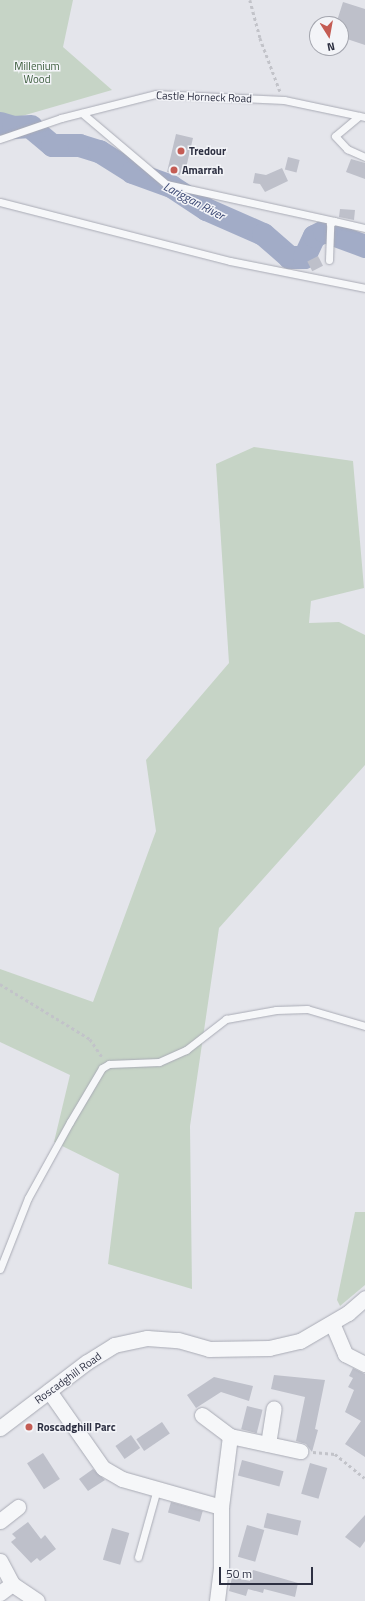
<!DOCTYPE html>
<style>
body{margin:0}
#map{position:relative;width:365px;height:1601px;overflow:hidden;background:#e4e5eb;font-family:"Titillium Web",sans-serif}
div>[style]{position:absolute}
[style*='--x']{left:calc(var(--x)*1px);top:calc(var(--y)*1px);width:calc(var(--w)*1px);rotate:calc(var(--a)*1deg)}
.green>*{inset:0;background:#c6d4c6}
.river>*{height:23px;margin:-11.5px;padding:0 11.5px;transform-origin:11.5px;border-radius:11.5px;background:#a2acc7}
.building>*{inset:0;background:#bec0ca;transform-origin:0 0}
.path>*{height:2.5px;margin-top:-1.25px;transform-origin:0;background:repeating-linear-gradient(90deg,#c2c3c9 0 3px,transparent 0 6px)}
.roads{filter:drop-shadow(0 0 1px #a9abb5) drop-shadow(0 0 1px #a9abb5)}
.lane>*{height:7px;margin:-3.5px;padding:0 3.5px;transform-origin:3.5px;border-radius:3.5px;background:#f6f7f9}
.street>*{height:15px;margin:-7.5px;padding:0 7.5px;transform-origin:7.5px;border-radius:7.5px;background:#f6f7f9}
.dots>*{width:11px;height:11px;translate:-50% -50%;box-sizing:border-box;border:2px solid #f3f4f8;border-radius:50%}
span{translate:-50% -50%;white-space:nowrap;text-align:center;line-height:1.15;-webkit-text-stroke:3px #f3f4f8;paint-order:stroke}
.park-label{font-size:11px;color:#3b5c3c}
.street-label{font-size:11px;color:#2d3042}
.poi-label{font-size:11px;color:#2d3042;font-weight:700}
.left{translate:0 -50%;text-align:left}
.water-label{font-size:12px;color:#3a4773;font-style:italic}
.north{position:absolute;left:309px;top:16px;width:40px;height:40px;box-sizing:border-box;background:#f3f4f8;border:1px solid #a4a6af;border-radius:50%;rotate:169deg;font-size:11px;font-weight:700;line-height:16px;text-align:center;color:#2d3042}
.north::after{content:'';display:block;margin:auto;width:14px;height:18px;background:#c45c54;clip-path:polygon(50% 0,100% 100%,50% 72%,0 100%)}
.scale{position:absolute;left:219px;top:1567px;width:94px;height:18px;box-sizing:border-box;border:2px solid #2d3042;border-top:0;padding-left:5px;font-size:12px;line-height:14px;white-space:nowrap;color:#2d3042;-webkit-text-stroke:3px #f3f4f8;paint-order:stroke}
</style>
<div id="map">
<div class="green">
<i style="clip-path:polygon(0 0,73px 0,63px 47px,112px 90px,15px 118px,0 114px)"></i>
<i style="clip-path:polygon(254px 447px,353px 461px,364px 588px,311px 601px,309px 623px,339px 622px,365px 635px,365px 765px,219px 928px,190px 1126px,192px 1289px,108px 1264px,119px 1174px,54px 1142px,70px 1075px,0 1042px,0 969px,93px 1002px,156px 831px,146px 760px,229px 663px,216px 464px)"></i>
<i style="clip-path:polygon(355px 1212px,365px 1212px,365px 1285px,340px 1306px,337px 1300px)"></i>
</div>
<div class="river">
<i style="--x:0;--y:123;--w:14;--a:17"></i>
<i style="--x:13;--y:127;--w:18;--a:-3"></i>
<i style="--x:34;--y:130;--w:23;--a:40"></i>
<i style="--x:52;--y:145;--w:27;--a:0"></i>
<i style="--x:79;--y:145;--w:21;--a:17"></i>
<i style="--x:99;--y:151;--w:39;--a:32"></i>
<i style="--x:132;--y:172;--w:41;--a:19.7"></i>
<i style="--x:171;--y:186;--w:42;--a:33.3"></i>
<i style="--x:206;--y:209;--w:62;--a:23.7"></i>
<i style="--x:263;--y:234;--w:35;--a:41"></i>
<i style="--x:289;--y:257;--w:15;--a:0"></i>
<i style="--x:304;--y:257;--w:23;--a:-65"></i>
<i style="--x:314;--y:236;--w:11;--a:-27"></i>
<i style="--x:324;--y:231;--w:44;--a:20.1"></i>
</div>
<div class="building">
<i style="clip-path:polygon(343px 2px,365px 9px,365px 45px,341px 37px,341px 24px,336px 24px)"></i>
<i style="clip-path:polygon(176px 134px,193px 138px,186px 168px,182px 167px,180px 175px,167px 172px)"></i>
<i style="left:288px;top:157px;width:12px;height:13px;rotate:14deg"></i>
<i style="clip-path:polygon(351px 159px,365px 163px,365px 179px,346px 172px)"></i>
<i style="clip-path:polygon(282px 168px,288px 181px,265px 192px,260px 184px,253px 183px,255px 173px,266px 175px)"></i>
<i style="clip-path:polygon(340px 209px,355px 210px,354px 220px,339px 217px)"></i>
<i style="left:318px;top:256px;width:11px;height:12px;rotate:63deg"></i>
<i style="clip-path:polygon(353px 1368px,365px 1374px,365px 1457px,345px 1444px,361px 1421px,345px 1412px,354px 1390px,348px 1387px,353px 1378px,349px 1376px)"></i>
<i style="clip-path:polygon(274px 1375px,325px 1380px,315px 1429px,318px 1430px,312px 1452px,306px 1444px,296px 1441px,305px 1397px,271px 1389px)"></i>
<i style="clip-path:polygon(214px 1377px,253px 1386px,249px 1401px,221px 1392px,196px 1408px,187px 1395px)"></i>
<i style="left:247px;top:1406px;width:16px;height:24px;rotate:14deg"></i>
<i style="left:162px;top:1422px;width:14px;height:31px;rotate:56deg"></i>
<i style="left:131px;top:1435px;width:16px;height:19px;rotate:55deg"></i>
<i style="left:43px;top:1453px;width:31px;height:19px;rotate:57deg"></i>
<i style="left:242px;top:1460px;width:43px;height:16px;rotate:15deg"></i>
<i style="left:310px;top:1463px;width:18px;height:32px;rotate:16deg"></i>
<i style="clip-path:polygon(93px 1469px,105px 1480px,88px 1491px,79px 1479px)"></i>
<i style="left:171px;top:1502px;width:33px;height:11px;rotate:16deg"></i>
<i style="left:267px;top:1513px;width:35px;height:15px;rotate:13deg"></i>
<i style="clip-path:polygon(365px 1515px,365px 1541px,360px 1548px,345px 1537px)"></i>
<i style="clip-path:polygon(28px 1522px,41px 1539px,45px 1535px,56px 1549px,40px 1561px,37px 1558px,31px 1563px,11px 1542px,16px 1538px,12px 1534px)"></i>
<i style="left:247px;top:1525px;width:18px;height:33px;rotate:16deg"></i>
<i style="left:112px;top:1528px;width:18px;height:33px;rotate:16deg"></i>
<i style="clip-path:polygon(253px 1570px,298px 1583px,295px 1597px,264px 1589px,263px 1593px,248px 1589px,249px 1586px,246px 1596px,229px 1591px,232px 1577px,250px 1581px)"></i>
</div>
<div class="path">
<i style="--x:250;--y:0;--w:39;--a:75"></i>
<i style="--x:260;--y:38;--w:57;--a:69.3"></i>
<i style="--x:0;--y:984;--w:105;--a:31.4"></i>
<i style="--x:90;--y:1039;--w:22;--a:56"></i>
<i style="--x:313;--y:1452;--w:22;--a:5"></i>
<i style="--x:335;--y:1454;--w:38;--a:39"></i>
</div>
<div class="roads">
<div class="lane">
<i style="--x:82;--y:113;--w:110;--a:40.2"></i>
<i style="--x:166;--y:184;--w:172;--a:12.4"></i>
<i style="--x:359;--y:116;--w:31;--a:140"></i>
<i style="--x:335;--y:136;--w:18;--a:47"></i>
<i style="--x:347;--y:149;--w:20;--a:24"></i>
<i style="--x:0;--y:139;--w:65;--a:-19"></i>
<i style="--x:61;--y:118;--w:98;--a:-14.2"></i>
<i style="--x:156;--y:94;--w:128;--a:2.7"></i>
<i style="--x:284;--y:100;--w:83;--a:11.9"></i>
<i style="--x:0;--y:202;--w:237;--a:14.4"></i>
<i style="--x:230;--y:261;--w:138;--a:11.3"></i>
<i style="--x:329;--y:260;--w:36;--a:-88"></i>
<i style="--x:330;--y:224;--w:5;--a:-37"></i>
<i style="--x:334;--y:221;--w:32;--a:13"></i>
<i style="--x:0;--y:1269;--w:76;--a:-68.5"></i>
<i style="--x:28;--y:1198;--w:87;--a:-61.1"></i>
<i style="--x:70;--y:1122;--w:63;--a:-59.3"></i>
<i style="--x:102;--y:1068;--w:8;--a:-30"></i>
<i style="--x:109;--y:1064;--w:50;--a:-2.3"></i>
<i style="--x:159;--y:1062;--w:30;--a:-24"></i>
<i style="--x:186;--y:1050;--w:51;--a:-37.8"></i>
<i style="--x:226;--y:1019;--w:51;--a:-10.2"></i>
<i style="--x:276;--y:1010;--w:31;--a:-2"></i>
<i style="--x:307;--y:1009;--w:60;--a:16.3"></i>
<i style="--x:138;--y:1557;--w:71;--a:-74.4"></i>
</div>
<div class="street">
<i style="--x:332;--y:1323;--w:34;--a:67"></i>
<i style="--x:345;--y:1354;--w:22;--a:27"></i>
<i style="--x:49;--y:1391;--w:94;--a:55"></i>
<i style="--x:103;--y:1468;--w:22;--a:30"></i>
<i style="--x:122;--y:1479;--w:103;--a:15.8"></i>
<i style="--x:221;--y:1507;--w:61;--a:90"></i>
<i style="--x:221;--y:1568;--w:33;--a:97"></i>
<i style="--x:202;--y:1415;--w:35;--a:37"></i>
<i style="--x:230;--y:1436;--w:72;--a:97.2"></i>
<i style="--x:0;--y:1428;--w:109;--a:-37.2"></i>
<i style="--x:87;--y:1362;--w:32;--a:-32"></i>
<i style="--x:114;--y:1345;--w:34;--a:-12"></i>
<i style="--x:147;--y:1338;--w:31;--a:4"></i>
<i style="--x:178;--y:1340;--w:32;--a:16"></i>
<i style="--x:209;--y:1349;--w:60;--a:-1"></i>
<i style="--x:269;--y:1348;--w:32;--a:-13"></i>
<i style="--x:300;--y:1341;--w:56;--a:-30.3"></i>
<i style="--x:348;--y:1313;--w:23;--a:-41"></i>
<i style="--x:230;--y:1436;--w:72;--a:12.1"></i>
<i style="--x:268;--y:1444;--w:36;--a:-81"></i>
<i style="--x:0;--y:1521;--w:23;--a:-38"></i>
<i style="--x:0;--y:1561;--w:26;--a:62"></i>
<i style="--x:0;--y:1593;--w:15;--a:-37"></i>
<i style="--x:12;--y:1584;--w:30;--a:34"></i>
</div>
</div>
<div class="dots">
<i style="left:181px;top:151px;background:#c45c54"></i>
<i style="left:174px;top:170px;background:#c45c54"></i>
<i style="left:29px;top:1427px;background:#c45c54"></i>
</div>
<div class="park-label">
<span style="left:37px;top:73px">Millenium<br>Wood</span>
</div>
<div class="street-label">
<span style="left:204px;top:97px;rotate:2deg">Castle Horneck Road</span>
<span style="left:68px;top:1378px;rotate:-36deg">Roscadghill Road</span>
</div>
<div class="poi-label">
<span class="left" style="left:189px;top:151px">Tredour</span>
<span class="left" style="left:182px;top:170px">Amarrah</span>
<span class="left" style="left:37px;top:1427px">Roscadghill Parc</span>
</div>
<div class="water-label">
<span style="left:194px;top:201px;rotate:28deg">Lariggan River</span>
</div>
<div class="north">N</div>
<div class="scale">50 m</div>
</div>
